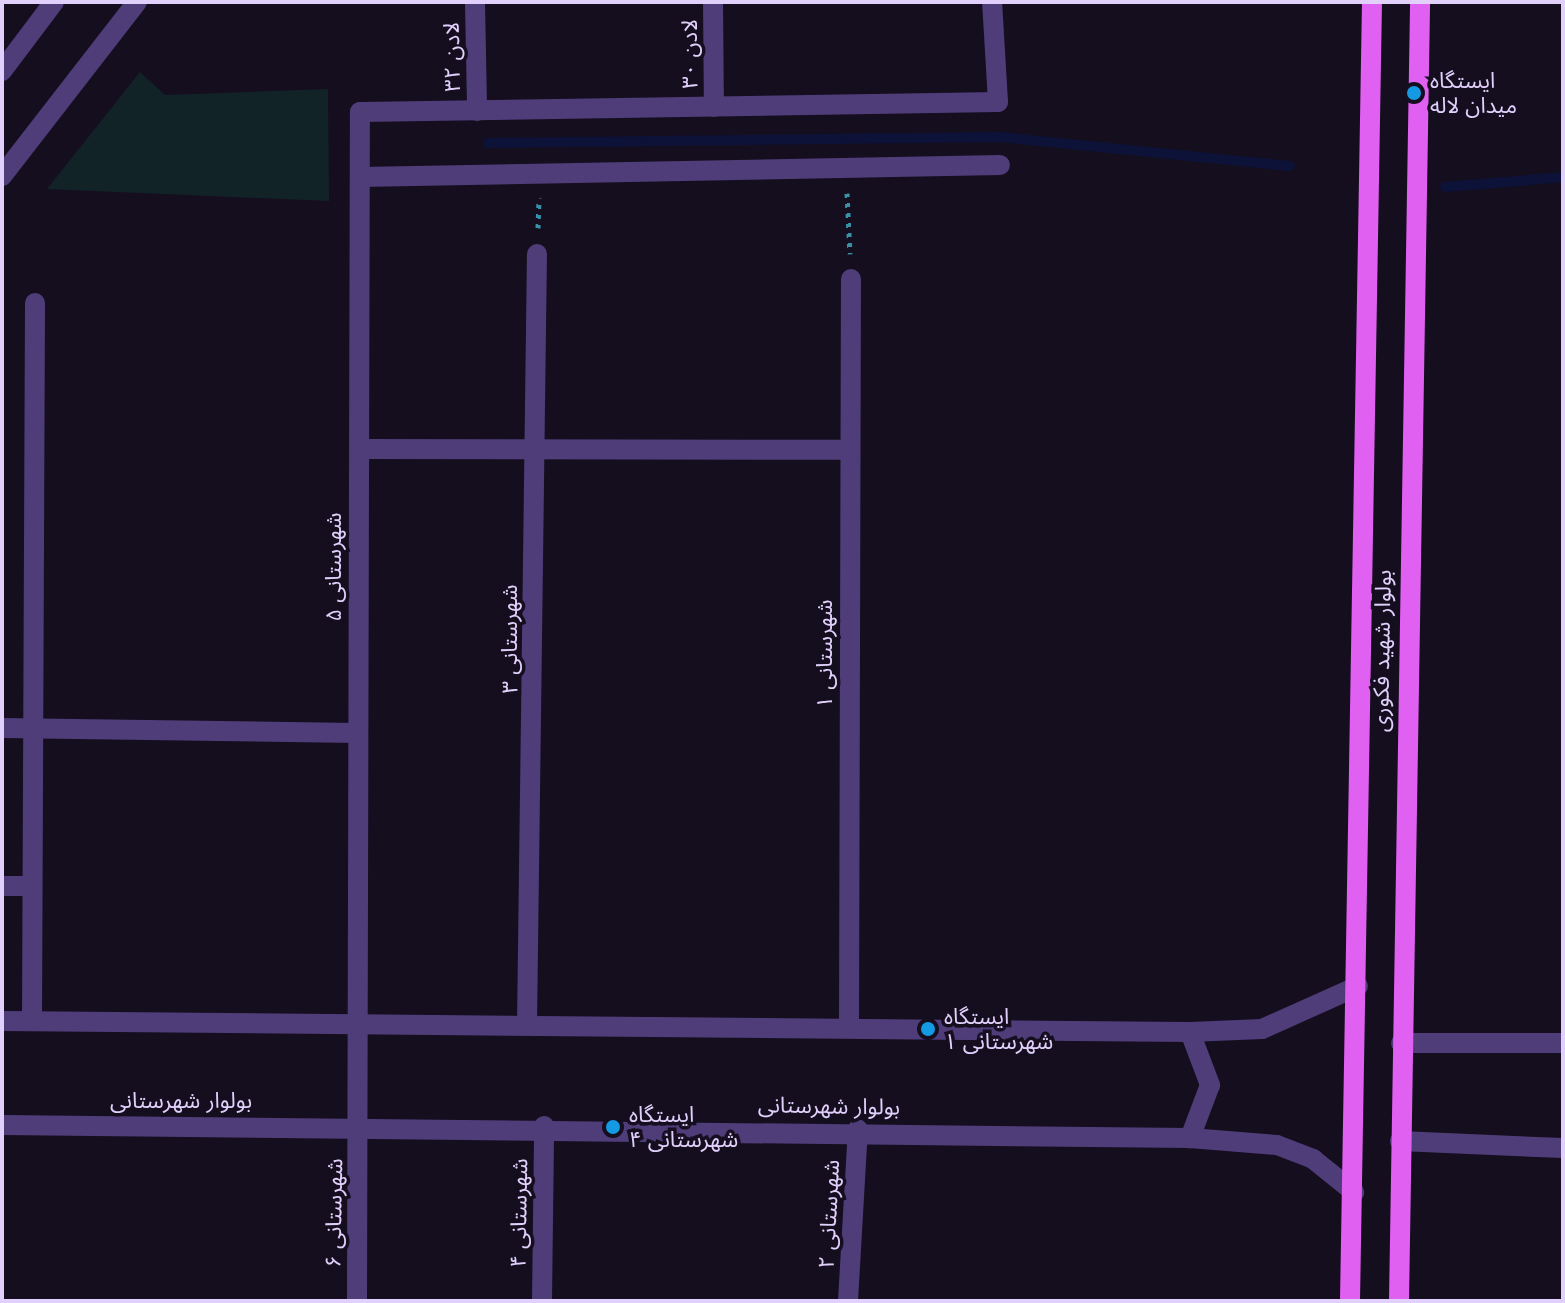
<!DOCTYPE html>
<meta charset="utf-8">
<style>
body{margin:0}
#map{position:relative;width:1565px;height:1303px;overflow:hidden;background:#150e1f;font-family:Arial,"Noto Sans Arabic",sans-serif}
div>[style]{position:absolute}
[style*='--x']{left:calc(var(--x)*1px);top:calc(var(--y)*1px);width:calc(var(--w)*1px);rotate:calc(var(--a)*1deg)}
.green>*{inset:0;background:#122328}
.stream>*{height:10px;margin:-5px;padding:0 5px;transform-origin:5px;border-radius:5px;background:#0d1239}
.path>*{height:5px;margin-top:-2.5px;transform-origin:0;background:repeating-linear-gradient(90deg,#3891a7 0 4px,transparent 0 10px)}
.minor>*{height:20px;margin:-10px;padding:0 10px;transform-origin:10px;border-radius:10px;background:#4f3d7a}
.major>*{height:20px;margin:-10px;padding:0 10px;transform-origin:10px;border-radius:10px;background:#e061f1}
.dots>*{width:22px;height:22px;translate:-50% -50%;box-sizing:border-box;border:4px solid #150e1f;border-radius:50%}
span{translate:-50% -50%;white-space:nowrap;text-align:center;line-height:1.15;-webkit-text-stroke:7px #150e1f;paint-order:stroke}
.street-label{font-size:22px;color:#e0d0fb}
.poi-label{font-size:22px;color:#e0d0fb}
.left{translate:0 -50%;text-align:left}
.frame{position:absolute;inset:0;border:4px solid #e0d0fb;pointer-events:none}
</style>
<div id="map">
<div class="green">
<i style="clip-path:polygon(140px 72px,165px 95px,328px 89px,329px 201px,47px 189px)"></i>
</div>
<div class="stream">
<i style="--x:488;--y:143;--w:511;--a:-0.67"></i>
<i style="--x:999;--y:137;--w:292;--a:5.7"></i>
<i style="--x:1445;--y:187;--w:118;--a:-4.8"></i>
</div>
<div class="path">
<i style="--x:847;--y:193;--w:61;--a:87.2"></i>
<i style="--x:538;--y:228;--w:30;--a:-88"></i>
</div>
<div class="minor">
<i style="--x:475;--y:2;--w:109;--a:88.9"></i>
<i style="--x:713;--y:2;--w:105;--a:89.5"></i>
<i style="--x:2;--y:71;--w:86;--a:-53"></i>
<i style="--x:2;--y:176;--w:220;--a:-52.2"></i>
<i style="--x:360;--y:177;--w:640;--a:-1.07"></i>
<i style="--x:359;--y:449;--w:491;--a:0.1"></i>
<i style="--x:2;--y:728;--w:355;--a:0.8"></i>
<i style="--x:2;--y:886;--w:30;--a:0"></i>
<i style="--x:2;--y:1021;--w:1188;--a:0.53"></i>
<i style="--x:1190;--y:1032;--w:72;--a:-2.4"></i>
<i style="--x:1262;--y:1029;--w:105;--a:-24.1"></i>
<i style="--x:32;--y:1021;--w:718;--a:-89.76"></i>
<i style="--x:527;--y:1025;--w:771;--a:-89.26"></i>
<i style="--x:849;--y:1028;--w:749;--a:-89.85"></i>
<i style="--x:1190;--y:1032;--w:57;--a:69.3"></i>
<i style="--x:1210;--y:1085;--w:57;--a:110.7"></i>
<i style="--x:1401;--y:1043;--w:162;--a:0"></i>
<i style="--x:2;--y:1125;--w:1188;--a:0.63"></i>
<i style="--x:1190;--y:1138;--w:87;--a:4.6"></i>
<i style="--x:1277;--y:1145;--w:39;--a:21"></i>
<i style="--x:1313;--y:1159;--w:53;--a:38.8"></i>
<i style="--x:1400;--y:1141;--w:163;--a:2.5"></i>
<i style="--x:357;--y:1301;--w:1189;--a:-89.86"></i>
<i style="--x:360;--y:112;--w:638;--a:-0.9"></i>
<i style="--x:998;--y:102;--w:100;--a:-93.4"></i>
<i style="--x:542;--y:1301;--w:175;--a:-89.3"></i>
<i style="--x:848;--y:1301;--w:172;--a:-86.7"></i>
</div>
<div class="major">
<i style="--x:1350;--y:1301;--w:1299;--a:-89.03"></i>
<i style="--x:1399;--y:1301;--w:1299;--a:-89.07"></i>
</div>
<div class="dots">
<i style="left:1414px;top:93px;background:#1499e3"></i>
<i style="left:928px;top:1029px;background:#1499e3"></i>
<i style="left:613px;top:1127px;background:#1499e3"></i>
</div>
<div class="street-label">
<span style="left:690px;top:54px;rotate:-90deg">لادن ۳۰</span>
<span style="left:452px;top:57px;rotate:-91deg">لادن ۳۲</span>
<span style="left:334px;top:567px;rotate:-90deg">شهرستانی ۵</span>
<span style="left:510px;top:639px;rotate:-90deg">شهرستانی ۳</span>
<span style="left:1382px;top:651px;rotate:-89deg">بولوار شهید فکوری</span>
<span style="left:825px;top:654px;rotate:-90deg">شهرستانی ۱</span>
<span style="left:181px;top:1101px">بولوار شهرستانی</span>
<span style="left:829px;top:1106px;rotate:1deg">بولوار شهرستانی</span>
<span style="left:334px;top:1213px;rotate:-89deg">شهرستانی ۶</span>
<span style="left:519px;top:1213px;rotate:-89deg">شهرستانی ۴</span>
<span style="left:829px;top:1214px;rotate:-87deg">شهرستانی ۲</span>
</div>
<div class="poi-label">
<span class="left" style="left:1430px;top:93px">ایستگاه<br>میدان لاله</span>
<span class="left" style="left:944px;top:1029px">ایستگاه<br>شهرستانی ۱</span>
<span class="left" style="left:629px;top:1127px">ایستگاه<br>شهرستانی ۴</span>
</div>
<div class="frame"></div>
</div>
